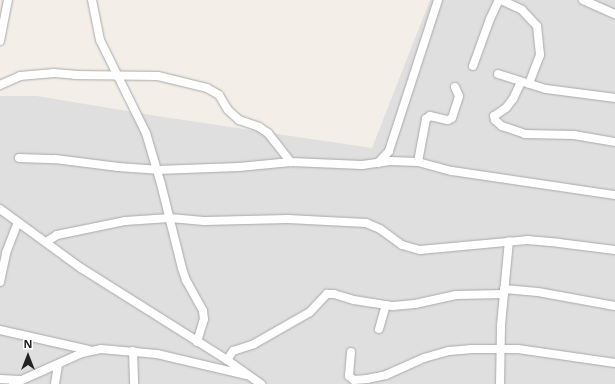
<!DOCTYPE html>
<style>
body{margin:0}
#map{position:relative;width:615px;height:384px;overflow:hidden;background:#f3efe8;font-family:"Noto Sans",sans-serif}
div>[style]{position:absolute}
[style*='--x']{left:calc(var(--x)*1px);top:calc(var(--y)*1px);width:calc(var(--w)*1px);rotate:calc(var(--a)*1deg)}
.residential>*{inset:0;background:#e0dfdf}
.roads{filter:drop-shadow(0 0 1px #a9a9a9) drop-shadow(0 0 1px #a9a9a9)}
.minor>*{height:8px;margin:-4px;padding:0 4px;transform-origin:4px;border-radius:4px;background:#fff}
span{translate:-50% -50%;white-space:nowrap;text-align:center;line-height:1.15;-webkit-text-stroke:3px #fff;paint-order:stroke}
.north{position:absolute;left:8px;top:336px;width:40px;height:40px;-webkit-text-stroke:3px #fff;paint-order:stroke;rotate:0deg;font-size:11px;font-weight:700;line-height:16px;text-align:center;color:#222}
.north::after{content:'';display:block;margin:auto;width:14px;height:18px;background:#222;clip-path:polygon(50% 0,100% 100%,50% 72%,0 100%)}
</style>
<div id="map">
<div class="residential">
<i style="clip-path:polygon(430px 0,615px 0,615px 384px,0 384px,0 96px,37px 96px,157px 116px,372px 148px)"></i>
</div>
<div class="roads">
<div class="minor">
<i style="--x:92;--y:0;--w:41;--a:78.7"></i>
<i style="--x:100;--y:40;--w:104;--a:63.7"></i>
<i style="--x:146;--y:133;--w:53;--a:73.6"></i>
<i style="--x:161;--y:184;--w:87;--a:76"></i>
<i style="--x:182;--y:268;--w:13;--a:72"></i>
<i style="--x:186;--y:280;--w:35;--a:61"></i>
<i style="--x:203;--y:311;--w:8;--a:83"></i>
<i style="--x:204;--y:319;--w:24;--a:107"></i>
<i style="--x:501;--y:0;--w:23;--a:25"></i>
<i style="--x:522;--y:10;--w:22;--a:47"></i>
<i style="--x:537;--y:26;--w:29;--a:84"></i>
<i style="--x:540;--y:55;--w:31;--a:111"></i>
<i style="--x:583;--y:0;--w:35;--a:24"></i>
<i style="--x:0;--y:41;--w:42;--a:-79"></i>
<i style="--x:473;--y:66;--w:50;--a:-70.1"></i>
<i style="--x:490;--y:19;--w:21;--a:-65"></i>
<i style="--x:498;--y:74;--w:50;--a:17.4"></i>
<i style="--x:546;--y:89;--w:70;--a:7.4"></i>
<i style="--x:521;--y:82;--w:19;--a:115"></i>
<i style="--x:513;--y:99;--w:11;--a:128"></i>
<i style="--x:506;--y:108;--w:14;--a:146"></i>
<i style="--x:494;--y:116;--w:4;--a:76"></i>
<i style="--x:495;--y:120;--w:9;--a:41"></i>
<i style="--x:502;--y:126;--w:24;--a:19"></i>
<i style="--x:525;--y:134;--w:49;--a:1.2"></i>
<i style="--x:574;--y:135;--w:42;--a:9.7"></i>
<i style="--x:0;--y:85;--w:22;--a:-24"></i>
<i style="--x:20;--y:76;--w:34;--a:-5"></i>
<i style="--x:54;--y:73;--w:21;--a:5"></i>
<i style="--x:75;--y:75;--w:83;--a:0.7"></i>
<i style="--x:158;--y:76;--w:50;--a:13.8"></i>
<i style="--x:207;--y:88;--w:14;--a:30"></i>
<i style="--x:219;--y:95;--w:17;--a:59"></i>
<i style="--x:228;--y:110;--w:15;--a:42"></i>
<i style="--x:239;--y:120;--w:21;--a:19"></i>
<i style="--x:259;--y:127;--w:11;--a:34"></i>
<i style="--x:268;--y:133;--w:37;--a:52"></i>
<i style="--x:19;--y:158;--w:36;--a:2"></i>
<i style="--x:55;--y:159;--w:64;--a:7.2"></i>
<i style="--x:118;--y:167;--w:39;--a:4"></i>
<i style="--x:157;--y:170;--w:82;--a:-2.1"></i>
<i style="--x:239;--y:167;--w:52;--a:-5.5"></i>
<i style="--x:291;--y:162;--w:71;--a:2.4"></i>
<i style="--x:362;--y:165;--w:28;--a:-8"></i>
<i style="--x:390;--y:161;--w:28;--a:2"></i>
<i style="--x:418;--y:162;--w:35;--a:15"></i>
<i style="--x:452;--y:171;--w:165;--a:8.4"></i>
<i style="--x:418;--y:162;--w:44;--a:-79.5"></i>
<i style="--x:426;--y:119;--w:5;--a:-37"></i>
<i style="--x:430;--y:116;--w:18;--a:13"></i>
<i style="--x:448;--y:120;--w:4;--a:-27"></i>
<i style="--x:452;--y:118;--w:23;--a:-72"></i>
<i style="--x:459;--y:96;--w:10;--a:-114"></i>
<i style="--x:378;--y:163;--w:16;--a:-47"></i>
<i style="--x:389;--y:151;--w:159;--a:-72"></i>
<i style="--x:0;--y:209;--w:100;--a:36.1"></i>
<i style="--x:81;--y:268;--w:173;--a:32.2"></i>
<i style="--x:227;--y:360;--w:42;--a:35.2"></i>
<i style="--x:46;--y:242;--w:13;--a:-32"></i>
<i style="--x:57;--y:235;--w:69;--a:-11.6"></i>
<i style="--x:125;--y:221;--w:45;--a:-3.8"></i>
<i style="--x:170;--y:218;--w:34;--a:5"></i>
<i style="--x:204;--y:221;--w:84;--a:-1.4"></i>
<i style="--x:288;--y:219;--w:78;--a:2.9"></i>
<i style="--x:366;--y:223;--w:15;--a:23"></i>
<i style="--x:380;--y:229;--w:27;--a:36"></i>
<i style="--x:402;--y:245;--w:19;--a:16"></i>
<i style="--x:420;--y:250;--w:107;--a:-5.3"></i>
<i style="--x:527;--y:240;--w:32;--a:5"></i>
<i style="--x:559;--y:243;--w:56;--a:7.1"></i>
<i style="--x:0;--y:282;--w:30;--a:-78"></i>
<i style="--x:6;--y:253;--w:33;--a:-69"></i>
<i style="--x:504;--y:289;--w:34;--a:5"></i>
<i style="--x:538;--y:292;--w:78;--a:10.3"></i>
<i style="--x:379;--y:329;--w:25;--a:-74"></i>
<i style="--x:0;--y:330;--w:91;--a:12.7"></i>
<i style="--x:133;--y:351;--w:33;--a:88"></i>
<i style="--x:351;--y:352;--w:24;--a:95"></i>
<i style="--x:349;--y:376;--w:6;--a:39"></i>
<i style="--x:354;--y:380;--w:13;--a:-4"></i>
<i style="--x:367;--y:379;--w:19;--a:-12"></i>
<i style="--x:386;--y:375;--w:42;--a:-24.1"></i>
<i style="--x:424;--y:358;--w:26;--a:-16"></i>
<i style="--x:449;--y:351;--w:21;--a:-5"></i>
<i style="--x:470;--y:349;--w:48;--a:0"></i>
<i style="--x:518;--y:349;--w:98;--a:8.2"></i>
<i style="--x:227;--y:360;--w:11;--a:-56"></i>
<i style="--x:233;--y:351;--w:22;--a:-18"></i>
<i style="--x:254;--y:344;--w:64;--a:-29.7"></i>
<i style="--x:310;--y:312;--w:25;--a:-47"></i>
<i style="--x:327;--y:294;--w:7;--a:0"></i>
<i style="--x:334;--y:294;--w:21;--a:17"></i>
<i style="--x:354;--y:300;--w:39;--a:9"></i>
<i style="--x:393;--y:306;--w:22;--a:-5"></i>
<i style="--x:415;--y:304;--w:42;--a:-12.4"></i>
<i style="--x:456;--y:295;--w:48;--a:-1.2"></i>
<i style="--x:0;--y:379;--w:20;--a:3"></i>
<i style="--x:13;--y:384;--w:76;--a:-24.2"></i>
<i style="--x:82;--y:353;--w:19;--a:-12"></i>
<i style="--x:101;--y:349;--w:56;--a:5.1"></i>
<i style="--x:157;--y:354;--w:91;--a:13.3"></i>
<i style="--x:55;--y:384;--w:20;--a:-81"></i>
<i style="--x:500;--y:384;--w:59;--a:-89"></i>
<i style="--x:501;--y:325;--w:84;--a:-84.6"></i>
</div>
</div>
<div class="north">N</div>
</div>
